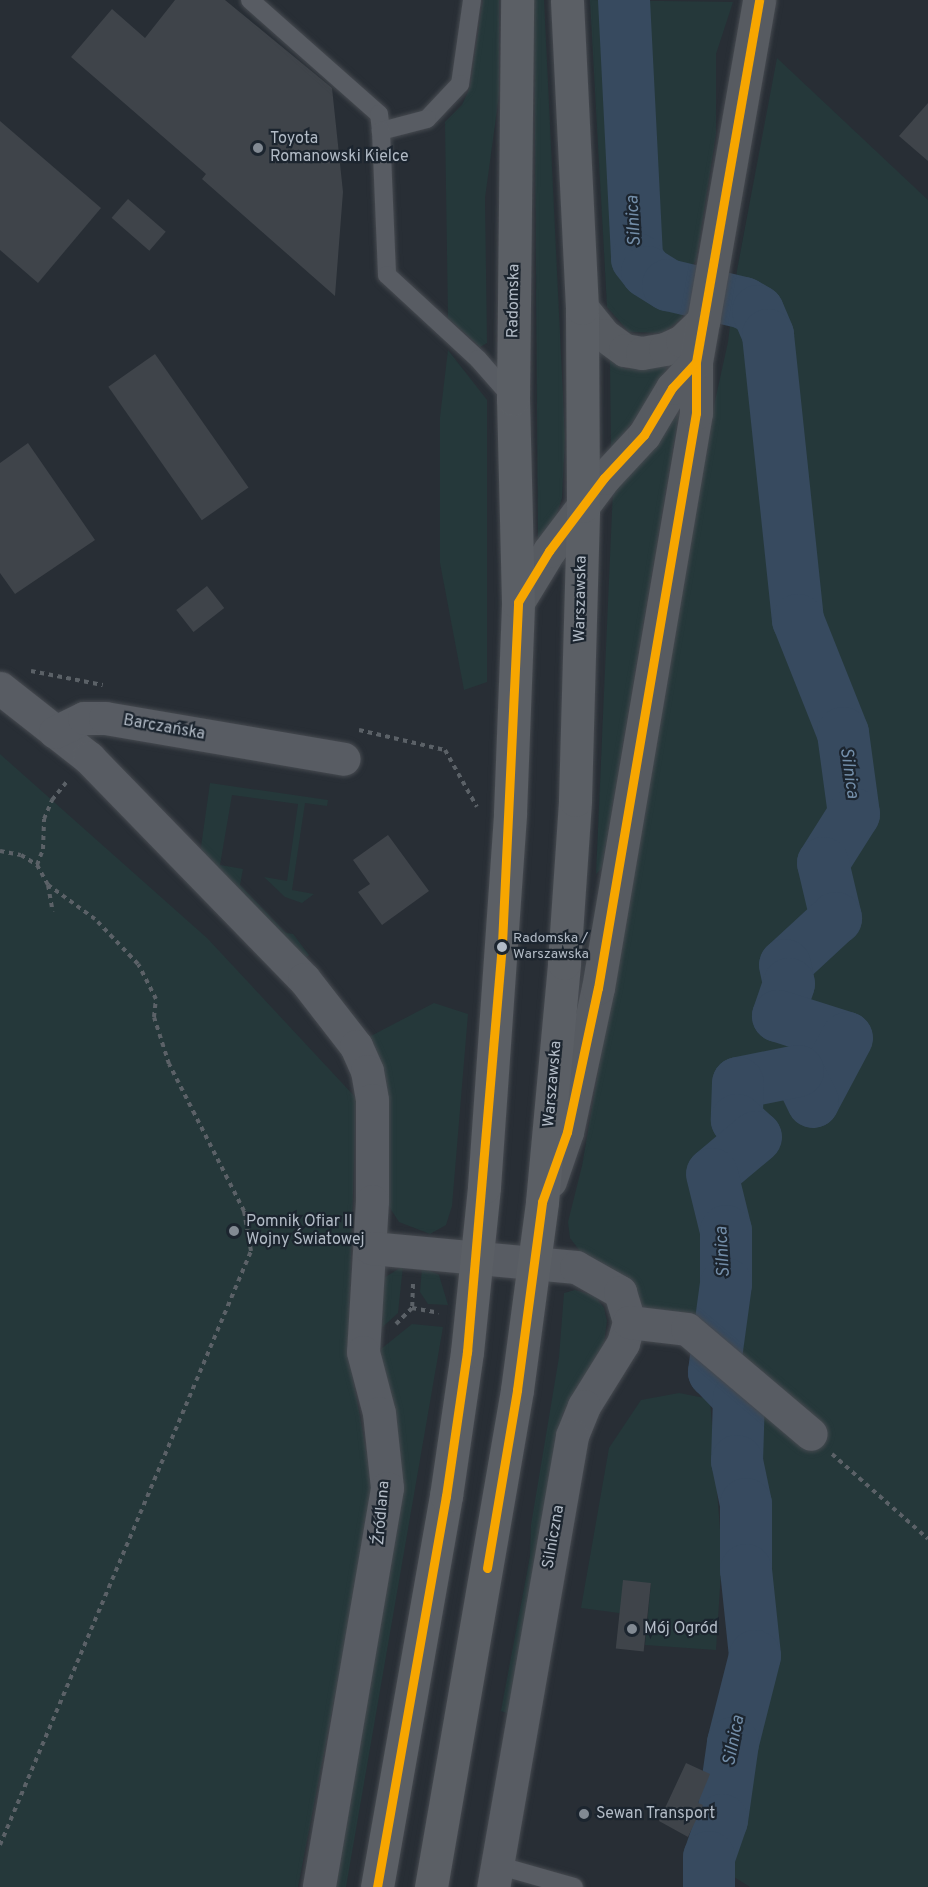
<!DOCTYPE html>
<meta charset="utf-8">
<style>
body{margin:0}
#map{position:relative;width:928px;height:1887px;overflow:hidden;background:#282e35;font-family:Overpass,sans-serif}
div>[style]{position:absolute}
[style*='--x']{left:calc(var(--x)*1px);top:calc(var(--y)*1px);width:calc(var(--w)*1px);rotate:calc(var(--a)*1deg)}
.green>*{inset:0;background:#25383a}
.river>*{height:52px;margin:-26px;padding:0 26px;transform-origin:26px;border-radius:26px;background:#374a5f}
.building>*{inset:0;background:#3f444a;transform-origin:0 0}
.path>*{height:4px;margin-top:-2px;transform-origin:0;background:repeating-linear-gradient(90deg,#5b6167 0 4.5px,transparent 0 9px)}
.roads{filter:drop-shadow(0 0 2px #464a50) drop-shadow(0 0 2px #464a50)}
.lane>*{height:18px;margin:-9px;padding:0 9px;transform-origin:9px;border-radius:9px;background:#585c63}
.street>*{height:33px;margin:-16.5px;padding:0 16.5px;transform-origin:16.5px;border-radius:16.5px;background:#585c63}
.secondary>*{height:33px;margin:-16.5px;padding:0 16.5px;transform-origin:16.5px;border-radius:16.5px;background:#575b61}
.primary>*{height:33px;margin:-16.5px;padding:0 16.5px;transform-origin:16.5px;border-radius:16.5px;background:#5b5f65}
.bus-1>*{height:9px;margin:-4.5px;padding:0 4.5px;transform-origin:4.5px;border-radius:4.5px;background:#f7a600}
.dots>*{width:16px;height:16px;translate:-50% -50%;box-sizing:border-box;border:3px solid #1c252f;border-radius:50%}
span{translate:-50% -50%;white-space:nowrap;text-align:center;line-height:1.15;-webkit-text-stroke:4.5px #1c252f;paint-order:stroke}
.bus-label{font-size:14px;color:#b2bbc6}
.left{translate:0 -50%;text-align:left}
.poi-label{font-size:16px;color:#b2bbc6}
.street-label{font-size:16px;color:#b2bbc6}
.water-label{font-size:18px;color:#738ea9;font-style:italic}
</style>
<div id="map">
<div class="green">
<i style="clip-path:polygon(483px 0,499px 0,499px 95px,485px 198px,487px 343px,480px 347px,448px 318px,445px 122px,462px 105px,470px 87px)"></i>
<i style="clip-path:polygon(534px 0,544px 0,565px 438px,562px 498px,556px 516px,538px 540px)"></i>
<i style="clip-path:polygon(590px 0,733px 2px,716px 54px,716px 134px,696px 261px,691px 266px,682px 318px,663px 333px,629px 332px,607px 307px)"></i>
<i style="clip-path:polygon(777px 58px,928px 200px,928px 1887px,750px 1887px,704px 1858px,725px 1742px,733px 1645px,719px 1389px,730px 1368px,644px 1318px,629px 1286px,612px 1268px,582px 1254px,570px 1238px,568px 1222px,582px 1166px,707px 437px,728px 342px,737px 270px)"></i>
<i style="clip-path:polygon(448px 350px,487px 400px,487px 682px,464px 690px,440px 563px,440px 417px)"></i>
<i style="clip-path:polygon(610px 359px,626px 369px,668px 365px,659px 387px,611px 450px)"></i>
<i style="clip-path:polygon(680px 407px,602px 868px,596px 874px,613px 489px)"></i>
<i style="clip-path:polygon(0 754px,207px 938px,356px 1098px,348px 1351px,374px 1494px,298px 1887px,0 1887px)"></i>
<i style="clip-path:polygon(210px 783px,328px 800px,327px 806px,305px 803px,292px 890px,314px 894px,302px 903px,285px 897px,264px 877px,287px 881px,298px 804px,232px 795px,220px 865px,243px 869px,240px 885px,286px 933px,293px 934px,309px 955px,304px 960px,200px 854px)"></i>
<i style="clip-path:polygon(434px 1003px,468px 1014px,452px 1206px,446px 1225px,430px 1234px,399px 1222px,388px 1205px,386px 1078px,367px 1038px)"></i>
<i style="clip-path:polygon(403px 1266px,398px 1313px,376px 1333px,384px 1278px)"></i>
<i style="clip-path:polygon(422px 1267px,439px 1275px,448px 1305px,428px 1304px,420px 1292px)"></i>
<i style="clip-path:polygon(575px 1290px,595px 1296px,604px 1308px,607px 1321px,604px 1343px,563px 1413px,509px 1714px,501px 1711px,530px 1556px,531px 1525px,559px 1357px,564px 1293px)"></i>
<i style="clip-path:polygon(412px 1324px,443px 1327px,346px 1887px,331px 1887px,358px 1729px,381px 1349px)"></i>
<i style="clip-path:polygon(679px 1393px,710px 1399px,722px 1556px,716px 1650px,645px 1645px,651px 1583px,619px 1613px,581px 1608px,609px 1448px,641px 1400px)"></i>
</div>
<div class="river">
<i style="--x:624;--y:0;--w:259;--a:87.1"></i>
<i style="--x:637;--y:259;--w:16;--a:52"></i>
<i style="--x:647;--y:272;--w:25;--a:32"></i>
<i style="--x:668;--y:285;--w:78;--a:13.3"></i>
<i style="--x:744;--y:303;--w:16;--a:30"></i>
<i style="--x:758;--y:311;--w:26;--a:67"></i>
<i style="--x:768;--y:335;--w:287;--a:84"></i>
<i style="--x:798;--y:620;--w:122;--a:68.3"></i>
<i style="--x:843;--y:733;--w:82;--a:82.3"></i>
<i style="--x:854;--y:814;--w:58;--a:122.3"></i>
<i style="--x:823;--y:863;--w:57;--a:76.7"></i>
<i style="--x:836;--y:918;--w:69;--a:137.3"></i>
<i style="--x:785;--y:965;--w:19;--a:78"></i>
<i style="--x:789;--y:984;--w:34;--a:109"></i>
<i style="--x:778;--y:1016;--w:72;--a:17.7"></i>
<i style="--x:847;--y:1038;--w:72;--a:118"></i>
<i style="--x:813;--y:1102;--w:34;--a:-116"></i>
<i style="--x:798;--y:1071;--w:61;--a:168.7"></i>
<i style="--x:738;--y:1083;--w:37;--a:92"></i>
<i style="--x:737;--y:1120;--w:25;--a:42"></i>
<i style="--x:756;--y:1137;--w:57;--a:139.9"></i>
<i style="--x:712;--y:1174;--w:59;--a:76.2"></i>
<i style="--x:726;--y:1231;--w:53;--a:90"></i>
<i style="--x:726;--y:1284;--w:89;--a:97.8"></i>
<i style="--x:714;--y:1372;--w:36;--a:46"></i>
<i style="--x:739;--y:1398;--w:63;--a:91.8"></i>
<i style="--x:737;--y:1461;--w:44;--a:78.2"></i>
<i style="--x:746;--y:1504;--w:66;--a:90"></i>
<i style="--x:746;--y:1570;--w:86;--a:84"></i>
<i style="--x:755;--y:1656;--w:90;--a:104.2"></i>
<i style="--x:733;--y:1743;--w:78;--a:98.1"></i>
<i style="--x:722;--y:1820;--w:39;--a:109"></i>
<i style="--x:709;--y:1857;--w:30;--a:90"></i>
</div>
<div class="building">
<i style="clip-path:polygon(175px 0,225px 0,332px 88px,343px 192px,335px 296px,202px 179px,206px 174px,71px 57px,112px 9px,145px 38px)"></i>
<i style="clip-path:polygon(928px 103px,928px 161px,899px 136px)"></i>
<i style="clip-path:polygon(0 121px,101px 208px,38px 283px,0 250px)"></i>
<i style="left:128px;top:199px;width:50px;height:25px;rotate:41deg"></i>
<i style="left:155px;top:354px;width:163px;height:57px;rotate:55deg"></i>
<i style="clip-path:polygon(28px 443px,95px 540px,15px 594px,0 573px,0 463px)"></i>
<i style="left:207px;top:586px;width:28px;height:39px;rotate:52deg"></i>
<i style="clip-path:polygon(388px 835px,429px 891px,382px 925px,358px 892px,370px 884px,353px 860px)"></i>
<i style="left:623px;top:1580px;width:28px;height:69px;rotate:6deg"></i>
<i style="clip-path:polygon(686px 1763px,710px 1774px,698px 1803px,703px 1805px,688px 1837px,659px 1821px)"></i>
</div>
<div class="path">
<i style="--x:31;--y:671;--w:73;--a:11"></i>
<i style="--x:359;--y:730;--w:88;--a:13.1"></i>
<i style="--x:445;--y:750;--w:65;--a:60.7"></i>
<i style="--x:0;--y:851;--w:21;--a:11"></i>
<i style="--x:21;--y:855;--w:19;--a:32"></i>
<i style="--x:37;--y:865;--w:23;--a:61"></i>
<i style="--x:48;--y:885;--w:27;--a:80"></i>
<i style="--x:37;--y:865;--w:17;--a:-69"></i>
<i style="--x:43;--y:849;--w:30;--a:-88"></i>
<i style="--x:44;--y:819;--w:21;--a:-67"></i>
<i style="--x:52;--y:800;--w:26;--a:-51"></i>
<i style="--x:413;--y:1284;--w:24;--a:92"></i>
<i style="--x:412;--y:1308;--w:27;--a:10"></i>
<i style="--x:396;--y:1324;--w:23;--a:-45"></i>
<i style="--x:832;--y:1454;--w:128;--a:41.5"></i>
<i style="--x:0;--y:1845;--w:645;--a:-67.09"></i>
<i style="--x:251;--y:1251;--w:41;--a:-99.9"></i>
<i style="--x:244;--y:1211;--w:165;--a:-117"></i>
<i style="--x:169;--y:1064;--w:49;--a:-107.7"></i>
<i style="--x:154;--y:1017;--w:18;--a:-84"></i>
<i style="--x:156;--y:999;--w:39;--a:-117"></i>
<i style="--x:138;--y:964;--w:62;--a:-133.7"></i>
<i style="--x:95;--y:919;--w:58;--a:-144.1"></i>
</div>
<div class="roads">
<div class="lane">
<i style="--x:250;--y:0;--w:172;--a:41.5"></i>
<i style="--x:379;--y:114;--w:17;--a:83"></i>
<i style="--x:472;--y:0;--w:85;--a:98.1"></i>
<i style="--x:460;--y:84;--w:48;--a:133.3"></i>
<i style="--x:427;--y:119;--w:48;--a:165.4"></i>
<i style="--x:381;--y:131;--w:144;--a:87.6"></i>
<i style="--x:387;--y:275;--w:124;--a:42.7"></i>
<i style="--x:478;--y:359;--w:53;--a:48.8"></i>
<i style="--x:497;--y:1865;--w:80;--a:15.9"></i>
</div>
<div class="street">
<i style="--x:0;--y:688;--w:113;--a:38.2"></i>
<i style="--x:89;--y:758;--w:308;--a:45.8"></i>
<i style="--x:304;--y:979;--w:85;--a:52.2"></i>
<i style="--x:356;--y:1046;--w:27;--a:66"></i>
<i style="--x:367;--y:1071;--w:29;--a:80"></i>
<i style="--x:372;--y:1100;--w:101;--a:90"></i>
<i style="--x:372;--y:1201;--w:151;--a:93.4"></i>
<i style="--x:363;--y:1352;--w:63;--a:75.3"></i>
<i style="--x:379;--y:1413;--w:75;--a:83.9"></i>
<i style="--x:387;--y:1488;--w:405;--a:99.7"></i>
<i style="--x:55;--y:732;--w:32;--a:-26"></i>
<i style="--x:84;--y:718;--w:21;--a:0"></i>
<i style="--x:105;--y:718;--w:242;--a:9.7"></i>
<i style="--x:371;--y:1248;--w:206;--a:5.3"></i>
<i style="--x:576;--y:1267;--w:51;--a:29.6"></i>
<i style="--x:620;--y:1292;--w:31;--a:73"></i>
<i style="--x:629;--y:1322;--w:22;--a:106"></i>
<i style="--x:623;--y:1343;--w:74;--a:121.8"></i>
<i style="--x:584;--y:1406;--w:32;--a:112"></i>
<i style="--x:572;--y:1436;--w:458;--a:99.9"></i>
<i style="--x:629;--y:1322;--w:58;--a:6.9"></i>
<i style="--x:687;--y:1329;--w:162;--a:40.3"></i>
</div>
<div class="secondary">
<i style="--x:582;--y:308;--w:35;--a:51"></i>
<i style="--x:604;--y:335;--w:26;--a:36"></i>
<i style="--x:625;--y:350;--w:17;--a:10"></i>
<i style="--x:642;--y:353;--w:23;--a:-10"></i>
<i style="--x:665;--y:349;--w:19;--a:-25"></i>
<i style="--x:682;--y:341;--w:30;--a:-44"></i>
<i style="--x:518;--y:602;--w:60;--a:-58.7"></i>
<i style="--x:549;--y:551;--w:91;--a:-53"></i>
<i style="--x:604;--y:478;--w:59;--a:-47.1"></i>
<i style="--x:644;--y:435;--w:55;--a:-59.2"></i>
<i style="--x:672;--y:388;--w:35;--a:-47"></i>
<i style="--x:550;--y:1181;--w:52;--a:-70.9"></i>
<i style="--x:567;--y:1132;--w:147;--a:-77.9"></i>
<i style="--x:598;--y:988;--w:583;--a:-80.33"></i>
<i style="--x:696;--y:413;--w:51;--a:-90"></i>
<i style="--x:696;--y:362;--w:367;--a:-80.1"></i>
</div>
<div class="primary">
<i style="--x:377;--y:1887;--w:397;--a:-80"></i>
<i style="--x:446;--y:1496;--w:146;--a:-81.7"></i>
<i style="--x:467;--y:1352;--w:166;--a:-84.1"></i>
<i style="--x:484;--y:1187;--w:375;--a:-86"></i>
<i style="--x:510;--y:813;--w:211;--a:-87.8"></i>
<i style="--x:518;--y:602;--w:203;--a:-91.4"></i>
<i style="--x:513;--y:399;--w:399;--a:-89.4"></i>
<i style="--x:431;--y:1887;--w:504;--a:-80.18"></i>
<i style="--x:517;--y:1390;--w:190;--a:-82.4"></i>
<i style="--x:542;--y:1202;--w:240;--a:-84.7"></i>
<i style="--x:564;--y:963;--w:163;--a:-86.1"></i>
<i style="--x:575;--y:800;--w:294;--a:-88.4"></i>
<i style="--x:583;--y:506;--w:198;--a:-90.3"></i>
<i style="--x:582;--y:308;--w:308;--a:-92.8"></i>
</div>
</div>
<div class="bus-1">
<i style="--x:487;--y:1568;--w:181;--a:-80.4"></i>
<i style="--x:517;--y:1390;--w:190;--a:-82.4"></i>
<i style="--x:542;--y:1202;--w:74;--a:-70.3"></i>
<i style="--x:567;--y:1132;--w:147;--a:-77.9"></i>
<i style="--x:598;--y:988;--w:583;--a:-80.33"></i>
<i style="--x:696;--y:413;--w:49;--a:-90"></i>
<i style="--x:377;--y:1887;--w:397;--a:-80"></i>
<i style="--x:446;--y:1496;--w:146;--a:-81.7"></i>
<i style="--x:467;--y:1352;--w:409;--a:-85.1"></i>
<i style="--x:502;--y:944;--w:342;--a:-87.3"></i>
<i style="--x:518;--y:602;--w:60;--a:-58.7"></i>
<i style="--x:549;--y:551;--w:91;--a:-53"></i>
<i style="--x:604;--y:478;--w:59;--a:-47.1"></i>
<i style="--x:644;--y:435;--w:55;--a:-59.2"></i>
<i style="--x:672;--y:388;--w:35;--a:-47"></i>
<i style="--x:696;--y:362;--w:367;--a:-80.1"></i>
</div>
<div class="dots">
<i style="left:258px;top:148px;background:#828a93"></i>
<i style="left:502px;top:947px;background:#b2bbc6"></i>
<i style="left:234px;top:1231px;background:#828a93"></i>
<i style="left:632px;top:1629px;background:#828a93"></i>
<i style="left:584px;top:1814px;background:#828a93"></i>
</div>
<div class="bus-label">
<span class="left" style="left:513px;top:947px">Radomska /<br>Warszawska</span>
</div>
<div class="poi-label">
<span class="left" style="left:270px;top:148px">Toyota<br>Romanowski Kielce</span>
<span class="left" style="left:246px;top:1231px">Pomnik Ofiar II<br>Wojny Światowej</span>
<span class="left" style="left:644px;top:1629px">Mój Ogród</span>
<span class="left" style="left:596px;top:1814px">Sewan Transport</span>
</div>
<div class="street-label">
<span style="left:514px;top:301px;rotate:-89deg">Radomska</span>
<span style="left:581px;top:599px;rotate:-89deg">Warszawska</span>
<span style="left:164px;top:728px;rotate:10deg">Barczańska</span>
<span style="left:553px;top:1084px;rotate:-85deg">Warszawska</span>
<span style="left:382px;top:1513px;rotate:-85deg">Źródlana</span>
<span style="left:554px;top:1537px;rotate:-80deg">Silniczna</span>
</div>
<div class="water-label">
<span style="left:635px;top:221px;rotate:-93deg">Silnica</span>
<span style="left:848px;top:773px;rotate:82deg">Silnica</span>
<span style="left:724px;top:1252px;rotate:-93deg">Silnica</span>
<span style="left:735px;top:1741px;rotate:-79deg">Silnica</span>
</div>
</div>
